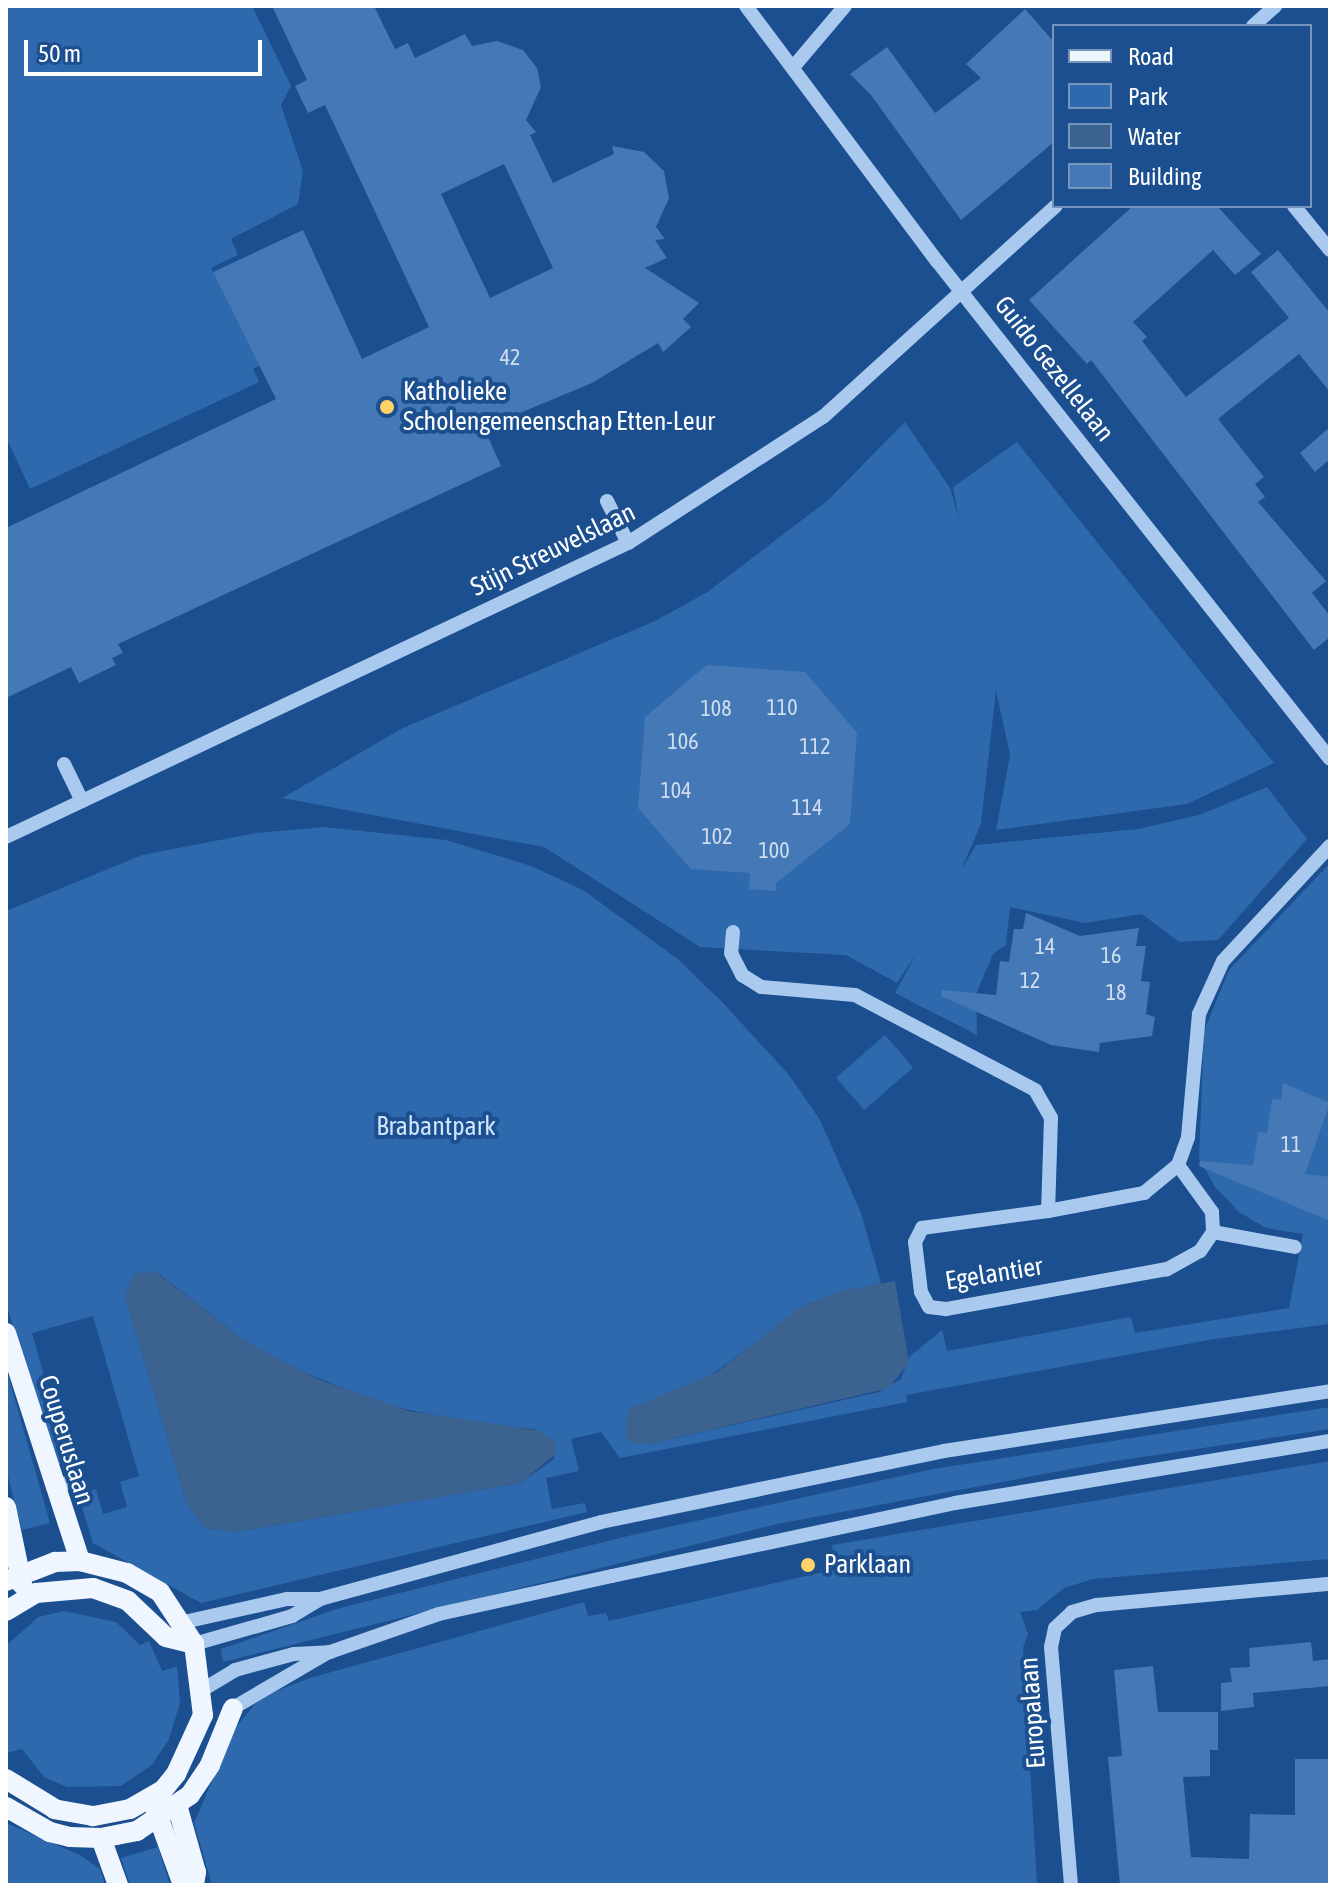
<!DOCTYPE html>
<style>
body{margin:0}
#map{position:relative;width:1336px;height:1891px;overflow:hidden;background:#1b4f8f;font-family:"Asap Condensed",sans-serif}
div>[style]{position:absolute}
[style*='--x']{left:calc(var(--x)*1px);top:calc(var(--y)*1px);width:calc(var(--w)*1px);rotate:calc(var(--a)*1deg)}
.green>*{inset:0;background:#2e69ad;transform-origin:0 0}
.water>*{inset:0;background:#3c6290}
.building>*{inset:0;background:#4478b7}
.minor>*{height:14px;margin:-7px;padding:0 7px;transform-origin:7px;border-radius:7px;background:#a9c9ee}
.major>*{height:20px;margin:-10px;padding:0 10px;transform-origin:10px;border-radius:10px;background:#f0f6ff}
.dots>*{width:22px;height:22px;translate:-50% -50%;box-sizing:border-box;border:4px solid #1b4f8f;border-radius:50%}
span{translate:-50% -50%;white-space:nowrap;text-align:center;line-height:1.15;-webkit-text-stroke:8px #1b4f8f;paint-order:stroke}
.number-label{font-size:22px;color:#d0dded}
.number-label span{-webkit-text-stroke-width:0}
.street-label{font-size:26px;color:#fff}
.poi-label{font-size:26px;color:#fff}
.left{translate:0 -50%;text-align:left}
.park-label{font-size:26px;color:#cfe3fa}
.frame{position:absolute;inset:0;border:8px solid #fff;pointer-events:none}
.legend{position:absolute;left:1052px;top:24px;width:260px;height:184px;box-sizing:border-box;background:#1b4f8f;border:2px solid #7695bc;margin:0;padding:10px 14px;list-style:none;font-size:24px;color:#fff}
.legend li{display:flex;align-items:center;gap:16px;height:40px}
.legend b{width:40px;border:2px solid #7695bc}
.scale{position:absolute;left:24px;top:40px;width:238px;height:36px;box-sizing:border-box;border:4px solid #fff;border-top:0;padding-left:10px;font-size:24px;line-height:28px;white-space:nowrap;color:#fff;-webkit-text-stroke:6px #1b4f8f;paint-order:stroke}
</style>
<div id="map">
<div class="green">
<i style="clip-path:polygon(6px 6px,252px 6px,291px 86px,281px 105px,303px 171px,298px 204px,231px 239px,238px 255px,211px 268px,260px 365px,253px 369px,259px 382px,30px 489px,6px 437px)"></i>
<i style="clip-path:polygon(905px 422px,950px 488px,959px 519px,953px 487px,1017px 442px,1274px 763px,1187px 804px,996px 830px,1010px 755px,996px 690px,981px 824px,961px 870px,976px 845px,1138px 829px,1199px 815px,1267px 787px,1307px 839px,1218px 940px,1179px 942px,1142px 914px,1085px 923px,1010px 907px,1006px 945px,993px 954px,976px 994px,977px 1035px,895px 993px,916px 954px,897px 983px,846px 955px,700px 947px,544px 847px,282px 798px,403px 728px,655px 621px,706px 593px,827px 501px)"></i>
<i style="clip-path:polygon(evenodd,324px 827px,446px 840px,531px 866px,583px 890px,679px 960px,725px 1005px,789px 1075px,820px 1120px,861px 1213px,881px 1283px,810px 1303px,704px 1380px,628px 1410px,649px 1444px,879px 1392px,901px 1379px,909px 1357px,942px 1330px,947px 1351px,1131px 1317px,1135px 1333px,1289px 1308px,1303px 1234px,1266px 1228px,1239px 1212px,1215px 1187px,1199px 1158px,1204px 1031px,1229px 970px,1330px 863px,1330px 1324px,1215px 1339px,906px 1395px,907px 1402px,620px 1458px,601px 1432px,571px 1439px,579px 1471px,546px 1478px,552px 1509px,585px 1503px,587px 1512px,201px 1603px,93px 1543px,78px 1494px,96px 1489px,103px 1514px,127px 1507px,120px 1482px,139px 1476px,93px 1316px,32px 1333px,69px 1464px,58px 1464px,6px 1304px,6px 911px,142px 855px,256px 833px,324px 827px,159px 1274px,247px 1342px,293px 1368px,386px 1405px,483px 1425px,535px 1429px,556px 1443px,554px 1459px,520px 1483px,236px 1532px,205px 1528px,187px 1504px,125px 1296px,159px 1274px)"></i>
<i style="left:885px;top:1035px;width:43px;height:65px;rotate:49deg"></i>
<i style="clip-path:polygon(6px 1368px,50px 1523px,22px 1530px,6px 1469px)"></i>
<i style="clip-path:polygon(1330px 1407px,1330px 1429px,1109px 1462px,777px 1524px,223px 1662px,221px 1649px,340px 1608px,632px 1535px,933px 1469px)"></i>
<i style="clip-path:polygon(1330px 1461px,1330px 1559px,1093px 1579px,1064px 1588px,1037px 1610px,1020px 1612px,1028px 1634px,1023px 1648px,1037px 1885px,212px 1885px,194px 1823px,235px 1728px,261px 1697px,310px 1678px,584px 1602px,588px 1616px,606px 1613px,609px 1621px,837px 1569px,832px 1545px)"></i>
<i style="clip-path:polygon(64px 1611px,116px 1622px,140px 1645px,149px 1641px,162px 1671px,177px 1666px,180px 1703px,169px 1739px,152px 1765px,121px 1786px,67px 1787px,44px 1777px,22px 1749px,6px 1753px,6px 1646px,38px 1617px)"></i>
<i style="clip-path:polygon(6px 1823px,80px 1855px,100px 1869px,105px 1885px,6px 1885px)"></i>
<i style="clip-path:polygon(158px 1847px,170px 1885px,130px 1885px,121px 1858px)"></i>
</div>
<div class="water">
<i style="clip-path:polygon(154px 1271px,247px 1342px,317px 1379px,409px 1411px,541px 1431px,556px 1443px,556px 1454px,520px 1483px,236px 1532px,205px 1528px,187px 1504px,125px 1296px,134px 1274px)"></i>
<i style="clip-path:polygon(895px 1281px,909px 1362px,889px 1388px,649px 1444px,632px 1443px,625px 1436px,628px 1410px,717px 1372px,798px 1309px,836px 1292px)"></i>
</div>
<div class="building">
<i style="clip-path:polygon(evenodd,272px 6px,374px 6px,395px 49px,408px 43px,415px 58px,465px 34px,472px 46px,497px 41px,523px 50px,537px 68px,541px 87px,526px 120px,536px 132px,530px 135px,553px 183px,614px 154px,612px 146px,644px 152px,664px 171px,669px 198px,656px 227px,665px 239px,655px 240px,667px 258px,645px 268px,699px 303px,683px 319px,691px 327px,663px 352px,658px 343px,592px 383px,484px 428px,501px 466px,118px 644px,123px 653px,112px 658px,116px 665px,79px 683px,71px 667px,6px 698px,6px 528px,276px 399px,213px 272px,303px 230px,362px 359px,429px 327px,325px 105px,308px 113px,295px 86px,307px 80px,272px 6px,504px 164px,553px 268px,490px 298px,441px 194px,504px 164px)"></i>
<i style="clip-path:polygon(1025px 9px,1054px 42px,1054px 142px,961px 220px,871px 95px,850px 74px,887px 47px,935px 113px,981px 78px,966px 64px)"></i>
<i style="clip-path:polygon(1133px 206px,1217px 206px,1261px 254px,1235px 275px,1213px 250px,1133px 322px,1147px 337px,1142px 341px,1186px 397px,1289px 318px,1251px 272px,1278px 250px,1330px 313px,1330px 392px,1299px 354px,1218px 419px,1264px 477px,1255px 484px,1265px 497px,1258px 502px,1326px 581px,1312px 593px,1330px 616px,1330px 637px,1314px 650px,1091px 360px,1087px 364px,1029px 300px)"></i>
<i style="clip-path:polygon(1330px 427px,1330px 459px,1315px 472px,1300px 453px)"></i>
<i style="clip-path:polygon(707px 665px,805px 672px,857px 733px,850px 824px,776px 883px,776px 891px,749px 889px,750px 873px,691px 869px,638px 808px,645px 717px)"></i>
<i style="clip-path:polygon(1026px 913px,1080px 936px,1139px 928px,1136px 946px,1146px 946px,1141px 981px,1150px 982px,1146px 1014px,1155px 1017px,1152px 1036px,1100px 1043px,1099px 1052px,1051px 1045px,941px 996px,942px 990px,996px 995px,1000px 961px,1009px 962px,1014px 929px,1023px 929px)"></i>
<i style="clip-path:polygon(1283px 1083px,1330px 1103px,1305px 1174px,1330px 1177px,1330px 1221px,1199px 1166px,1200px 1161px,1253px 1165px,1258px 1132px,1267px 1133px,1272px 1099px,1281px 1100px)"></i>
<i style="clip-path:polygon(1311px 1642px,1313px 1661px,1330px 1659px,1330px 1686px,1253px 1693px,1254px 1707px,1221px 1711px,1221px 1683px,1232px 1682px,1230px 1668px,1250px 1667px,1249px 1648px)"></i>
<i style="clip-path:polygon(1153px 1666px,1158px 1712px,1218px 1712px,1218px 1750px,1210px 1750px,1210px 1776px,1183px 1777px,1191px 1857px,1249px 1859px,1250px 1814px,1295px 1815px,1295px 1759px,1330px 1759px,1330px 1885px,1120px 1885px,1108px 1757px,1122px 1756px,1114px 1670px)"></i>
</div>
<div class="minor">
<i style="--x:746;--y:6;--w:319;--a:53.2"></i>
<i style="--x:937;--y:261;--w:634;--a:51.72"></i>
<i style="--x:1253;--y:26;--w:30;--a:-42"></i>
<i style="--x:795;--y:65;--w:77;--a:-49.7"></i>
<i style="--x:1294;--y:206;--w:57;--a:50.7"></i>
<i style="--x:607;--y:501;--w:47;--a:63.4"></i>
<i style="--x:64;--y:764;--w:41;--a:64.1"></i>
<i style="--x:6;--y:837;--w:688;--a:-25.3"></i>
<i style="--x:628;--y:543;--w:232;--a:-32.9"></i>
<i style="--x:823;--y:417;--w:314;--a:-42.2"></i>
<i style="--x:733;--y:932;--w:21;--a:95"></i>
<i style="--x:731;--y:953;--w:25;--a:63"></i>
<i style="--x:742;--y:975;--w:22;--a:32"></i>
<i style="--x:761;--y:987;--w:94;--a:4.9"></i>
<i style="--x:855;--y:995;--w:204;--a:27.8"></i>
<i style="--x:1035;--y:1090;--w:32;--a:60"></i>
<i style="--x:1051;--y:1118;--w:93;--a:91.8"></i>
<i style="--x:1048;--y:1211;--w:98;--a:-10.6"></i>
<i style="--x:1144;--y:1193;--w:44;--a:-39.5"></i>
<i style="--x:1178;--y:1165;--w:58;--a:54.1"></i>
<i style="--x:1212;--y:1212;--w:20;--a:87"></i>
<i style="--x:1213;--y:1232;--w:23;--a:124"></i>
<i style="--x:1200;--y:1251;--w:38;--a:151"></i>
<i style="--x:1167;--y:1269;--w:225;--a:169.7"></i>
<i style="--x:946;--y:1309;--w:17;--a:-173"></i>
<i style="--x:929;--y:1307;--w:17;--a:-118"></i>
<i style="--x:921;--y:1292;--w:50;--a:-96.8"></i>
<i style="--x:915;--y:1242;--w:16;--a:-63"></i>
<i style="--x:922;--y:1228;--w:127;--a:-7.7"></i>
<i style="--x:1178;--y:1165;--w:30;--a:-70"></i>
<i style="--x:1188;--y:1137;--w:123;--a:-84.9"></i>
<i style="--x:1199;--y:1014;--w:58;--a:-65.6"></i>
<i style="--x:1223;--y:961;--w:157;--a:-47.1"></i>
<i style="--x:1213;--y:1232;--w:83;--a:10.4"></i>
<i style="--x:53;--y:1487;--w:22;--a:-16"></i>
<i style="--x:184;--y:1622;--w:106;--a:-12.6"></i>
<i style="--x:287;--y:1599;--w:33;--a:0"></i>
<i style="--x:320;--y:1599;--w:291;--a:-15.3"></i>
<i style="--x:601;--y:1522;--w:350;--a:-11.7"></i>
<i style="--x:944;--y:1451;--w:391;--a:-8.8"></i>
<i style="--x:194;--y:1644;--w:102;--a:-15.9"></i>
<i style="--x:292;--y:1616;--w:33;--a:-31"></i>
<i style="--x:202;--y:1690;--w:39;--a:-31"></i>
<i style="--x:235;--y:1670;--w:61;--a:-15.2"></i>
<i style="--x:294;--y:1654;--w:36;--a:-3"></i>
<i style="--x:330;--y:1652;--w:115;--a:-19.2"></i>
<i style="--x:439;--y:1614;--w:177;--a:-12.4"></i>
<i style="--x:612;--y:1576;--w:351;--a:-12"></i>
<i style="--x:955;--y:1503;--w:380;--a:-9.4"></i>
<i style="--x:233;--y:1708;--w:111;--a:-30.3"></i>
<i style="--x:1071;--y:1885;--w:239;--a:-94.8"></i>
<i style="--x:1051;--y:1647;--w:19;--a:-78"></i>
<i style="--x:1055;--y:1628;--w:23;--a:-43"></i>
<i style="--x:1072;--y:1612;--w:26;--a:-16"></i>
<i style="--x:1097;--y:1605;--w:234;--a:-5.2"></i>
</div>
<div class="major">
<i style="--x:6;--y:1333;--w:240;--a:72"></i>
<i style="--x:6;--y:1507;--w:79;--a:78.3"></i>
<i style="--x:6;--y:1581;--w:53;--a:-21.2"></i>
<i style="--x:55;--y:1562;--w:25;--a:-2"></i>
<i style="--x:80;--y:1561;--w:49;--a:14.3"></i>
<i style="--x:127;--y:1573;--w:38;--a:30"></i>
<i style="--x:160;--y:1592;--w:62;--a:56.8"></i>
<i style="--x:194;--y:1644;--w:72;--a:82.8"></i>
<i style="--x:203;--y:1715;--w:65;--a:114.6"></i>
<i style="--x:176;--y:1774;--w:21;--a:129"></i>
<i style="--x:163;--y:1790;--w:38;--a:150"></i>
<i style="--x:130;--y:1809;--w:38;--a:169"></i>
<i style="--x:93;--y:1816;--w:39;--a:-170"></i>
<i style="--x:55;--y:1809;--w:57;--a:-148.5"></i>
<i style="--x:6;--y:1611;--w:35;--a:-31"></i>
<i style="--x:36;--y:1593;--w:57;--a:-5"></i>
<i style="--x:93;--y:1588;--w:37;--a:20"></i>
<i style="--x:128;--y:1601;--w:52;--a:43.5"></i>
<i style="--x:166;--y:1637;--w:29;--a:14"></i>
<i style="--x:177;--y:1805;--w:70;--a:74.2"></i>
<i style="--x:196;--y:1872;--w:13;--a:99"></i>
<i style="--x:6;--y:1807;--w:51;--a:29.6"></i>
<i style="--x:50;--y:1832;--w:21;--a:14"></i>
<i style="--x:70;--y:1837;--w:31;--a:2"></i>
<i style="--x:101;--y:1838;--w:37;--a:-11"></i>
<i style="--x:137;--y:1831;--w:64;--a:-34.2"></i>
<i style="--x:190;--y:1795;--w:36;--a:-56"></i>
<i style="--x:210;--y:1765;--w:61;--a:-68"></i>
<i style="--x:155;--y:1808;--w:82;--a:70"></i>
<i style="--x:101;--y:1838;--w:50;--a:70.1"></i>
</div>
<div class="dots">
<i style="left:387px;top:407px;background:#ffd166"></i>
<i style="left:808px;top:1565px;background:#ffd166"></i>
</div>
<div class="number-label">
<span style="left:510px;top:358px">42</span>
<span style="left:782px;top:708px">110</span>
<span style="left:716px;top:709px">108</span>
<span style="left:683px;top:742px">106</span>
<span style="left:815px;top:747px">112</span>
<span style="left:676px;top:791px">104</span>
<span style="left:807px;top:808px">114</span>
<span style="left:717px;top:837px">102</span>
<span style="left:774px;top:851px">100</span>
<span style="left:1045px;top:947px">14</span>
<span style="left:1111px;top:956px">16</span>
<span style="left:1030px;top:981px">12</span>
<span style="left:1116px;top:993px">18</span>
<span style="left:1291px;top:1145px">11</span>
</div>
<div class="street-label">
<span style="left:1054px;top:369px;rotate:52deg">Guido Gezellelaan</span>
<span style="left:553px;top:550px;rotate:-26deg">Stijn Streuvelslaan</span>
<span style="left:994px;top:1274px;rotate:-9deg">Egelantier</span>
<span style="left:66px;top:1440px;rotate:73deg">Couperuslaan</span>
<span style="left:1033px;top:1713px;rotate:-94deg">Europalaan</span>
</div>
<div class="poi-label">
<span class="left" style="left:403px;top:407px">Katholieke<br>Scholengemeenschap Etten-Leur</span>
<span class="left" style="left:824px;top:1565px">Parklaan</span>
</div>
<div class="park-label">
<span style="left:436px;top:1127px">Brabantpark</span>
</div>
<div class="frame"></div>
<ul class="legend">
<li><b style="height:10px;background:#f0f6ff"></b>Road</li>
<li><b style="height:22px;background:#2e69ad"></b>Park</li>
<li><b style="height:22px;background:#3c6290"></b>Water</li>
<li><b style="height:22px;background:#4478b7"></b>Building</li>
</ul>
<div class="scale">50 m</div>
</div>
